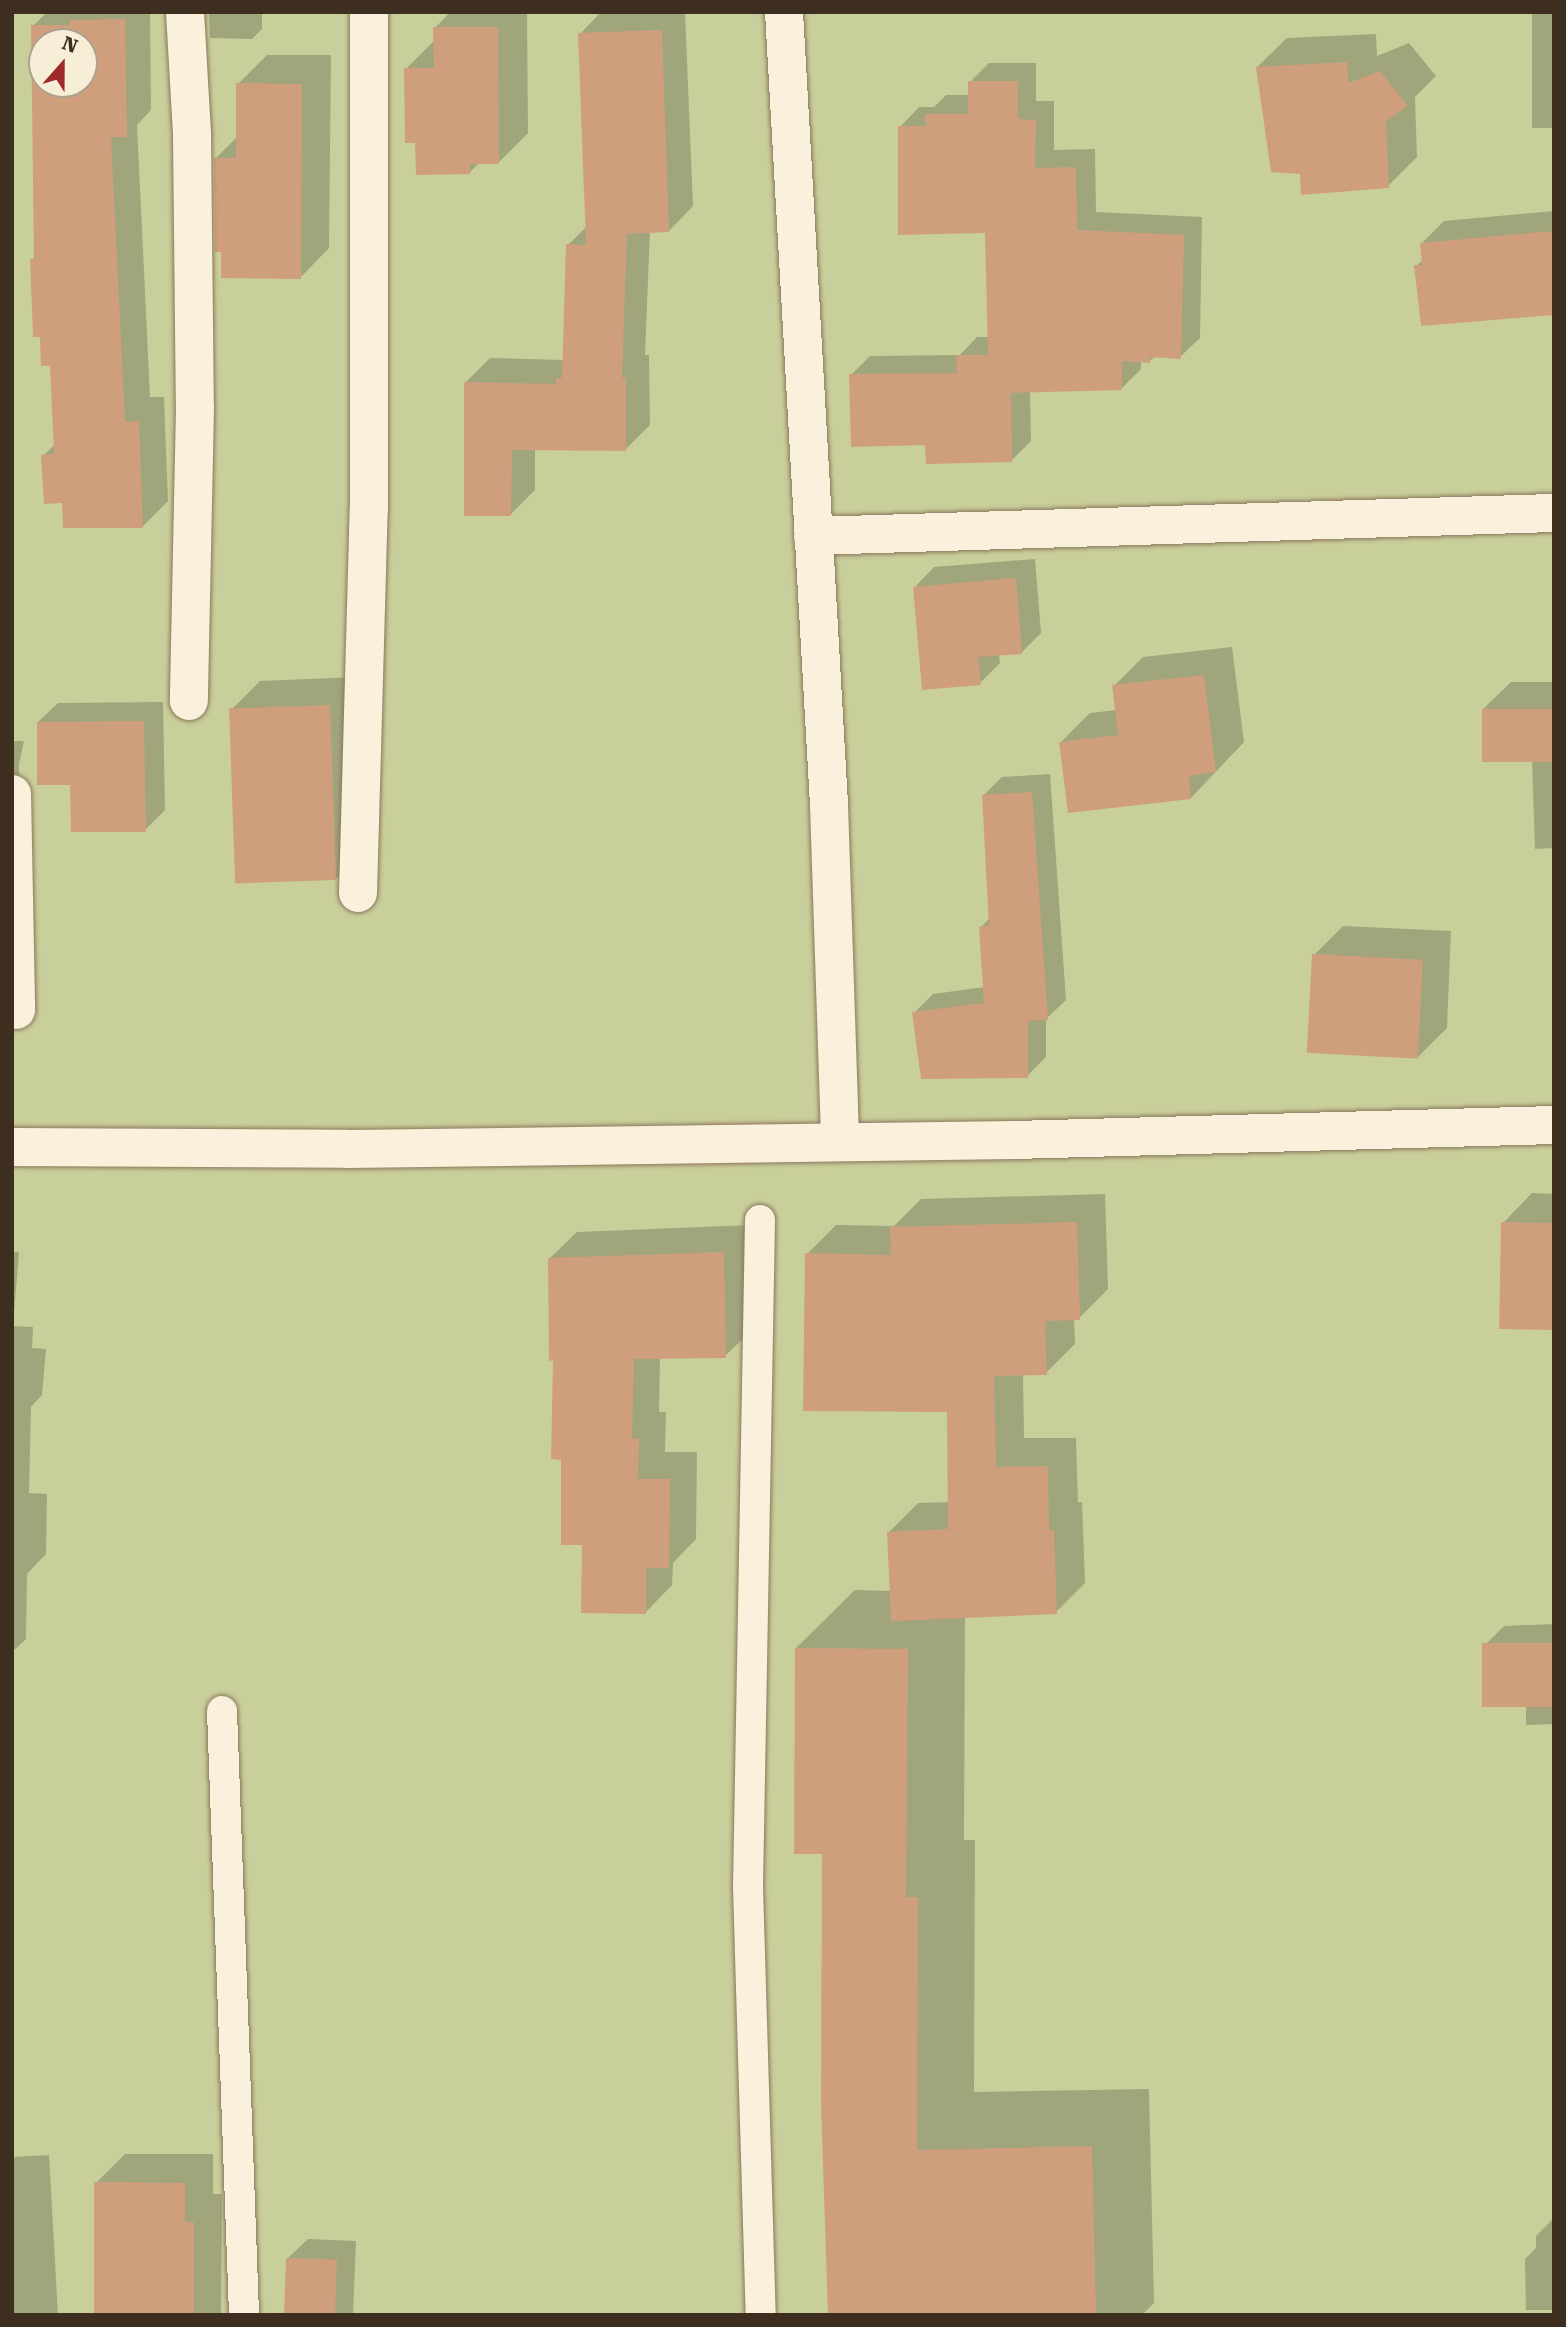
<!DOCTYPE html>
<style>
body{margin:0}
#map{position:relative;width:1566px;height:2327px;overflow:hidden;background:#f0e4c8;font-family:"Roboto Serif",serif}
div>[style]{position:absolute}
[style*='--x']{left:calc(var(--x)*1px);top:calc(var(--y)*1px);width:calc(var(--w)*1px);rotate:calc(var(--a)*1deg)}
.green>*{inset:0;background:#c9cf9b}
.shadow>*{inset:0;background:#0003;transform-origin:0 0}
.building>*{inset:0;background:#cf9f7d;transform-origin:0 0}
.roads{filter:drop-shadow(0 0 2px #8d765c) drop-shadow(0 0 2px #8d765c)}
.service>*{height:30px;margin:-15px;padding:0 15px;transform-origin:15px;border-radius:15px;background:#faf1dc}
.minor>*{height:38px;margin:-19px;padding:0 19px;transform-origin:19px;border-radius:19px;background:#faf1dc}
span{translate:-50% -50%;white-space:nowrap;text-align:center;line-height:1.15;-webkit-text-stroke:6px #f7eed8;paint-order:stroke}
.frame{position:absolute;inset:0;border:14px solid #3d2e20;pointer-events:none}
.north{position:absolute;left:28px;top:28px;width:70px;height:70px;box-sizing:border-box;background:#f7eed8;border:2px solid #ada18e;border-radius:50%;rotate:21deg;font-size:19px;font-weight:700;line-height:28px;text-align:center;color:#3d2e20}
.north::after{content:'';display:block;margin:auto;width:24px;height:32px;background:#9e2a2b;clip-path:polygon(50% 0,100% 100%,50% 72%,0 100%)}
</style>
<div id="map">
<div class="green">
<i style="clip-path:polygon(evenodd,12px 12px,1554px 12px,1554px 2315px,12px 2315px,12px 12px,42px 42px,84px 42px,84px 84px,42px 84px,42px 42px)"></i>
</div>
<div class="shadow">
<i style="clip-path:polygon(evenodd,47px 12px,150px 12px,151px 110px,137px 125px,150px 397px,164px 397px,168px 501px,143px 526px,64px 501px,43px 456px,56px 443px,52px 364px,41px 335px,31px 260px,36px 256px,33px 26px,47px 12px,42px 42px,84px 42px,84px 84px,42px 84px,42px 42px)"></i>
<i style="clip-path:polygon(209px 12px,262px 12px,262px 29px,252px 39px,210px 38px)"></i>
<i style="clip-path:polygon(450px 12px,527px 12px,528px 133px,499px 162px,480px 162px,469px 173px,417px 142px,406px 69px,435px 40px,435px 28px)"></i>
<i style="clip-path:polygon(601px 12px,685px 12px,693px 206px,669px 231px,650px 231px,645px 355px,649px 355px,650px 425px,625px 450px,535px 449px,535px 490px,511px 514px,466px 382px,490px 358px,564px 360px,568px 245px,587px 226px,580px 34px)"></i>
<i style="left:1532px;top:12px;width:22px;height:116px"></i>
<i style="clip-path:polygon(1376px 34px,1377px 56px,1409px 43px,1436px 76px,1415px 97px,1417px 157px,1388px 186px,1301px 172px,1257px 67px,1287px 38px)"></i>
<i style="clip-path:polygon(267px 55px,331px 55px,329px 248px,300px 278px,216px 158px,237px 137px,238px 84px)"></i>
<i style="clip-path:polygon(989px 63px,1036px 63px,1036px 101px,1054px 101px,1054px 150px,1095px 149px,1096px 212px,1202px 217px,1200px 338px,1180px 357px,1155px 356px,1150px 361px,1141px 361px,1141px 369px,1122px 388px,1030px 391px,1031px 441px,1012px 460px,927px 443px,851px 375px,870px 356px,960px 355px,977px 337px,990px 337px,986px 231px,900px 127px,919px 107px,934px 107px,946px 95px,970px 95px,970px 82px)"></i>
<i style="clip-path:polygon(1554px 211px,1554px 313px,1416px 266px,1423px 260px,1421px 244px,1444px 221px)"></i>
<i style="clip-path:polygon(1035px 559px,1041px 633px,1021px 653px,999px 654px,1000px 663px,980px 683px,915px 587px,934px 567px)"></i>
<i style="clip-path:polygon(1232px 647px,1244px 742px,1191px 798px,1061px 742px,1090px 713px,1117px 710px,1114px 686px,1143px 657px)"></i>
<i style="clip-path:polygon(358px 677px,365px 849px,336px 879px,231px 710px,260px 681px)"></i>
<i style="clip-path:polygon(1511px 682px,1554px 682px,1554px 848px,1535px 849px,1532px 760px,1483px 709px)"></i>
<i style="clip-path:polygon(163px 702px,165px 810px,145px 830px,72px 783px,38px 722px,58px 703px)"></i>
<i style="clip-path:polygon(12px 741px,24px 741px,19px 764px,22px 972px,12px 982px)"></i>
<i style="clip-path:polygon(1050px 774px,1066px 1000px,1046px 1019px,1046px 1057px,1027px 1076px,914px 1013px,933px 994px,985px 987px,981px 927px,990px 918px,983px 796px,1002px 777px)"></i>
<i style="clip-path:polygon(1343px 926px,1451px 931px,1447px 1028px,1418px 1057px,1314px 955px)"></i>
<i style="clip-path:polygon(1532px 1193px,1554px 1194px,1554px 1328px,1503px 1223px)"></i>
<i style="clip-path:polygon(1105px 1194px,1108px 1289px,1079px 1318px,1074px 1318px,1075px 1344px,1046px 1373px,1023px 1374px,1024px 1438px,1076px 1438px,1078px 1502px,1082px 1502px,1085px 1583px,1056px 1612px,965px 1616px,964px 1840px,975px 1840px,974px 2092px,1149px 2089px,1154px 2303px,1142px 2315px,830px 2315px,824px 1852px,796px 1648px,855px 1590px,891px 1591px,889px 1532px,918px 1503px,950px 1502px,948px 1410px,807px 1254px,836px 1225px,894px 1226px,921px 1199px)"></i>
<i style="clip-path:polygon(751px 1225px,753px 1329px,725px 1356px,660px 1357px,659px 1412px,666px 1412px,665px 1452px,697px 1452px,696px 1539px,673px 1563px,672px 1585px,645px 1613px,584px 1544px,563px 1458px,549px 1259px,577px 1232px)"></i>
<i style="clip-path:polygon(12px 1252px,19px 1252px,13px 1326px,33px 1327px,32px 1348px,46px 1349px,42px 1395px,31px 1407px,29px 1493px,47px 1494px,46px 1554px,27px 1574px,26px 1639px,12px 1652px)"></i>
<i style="clip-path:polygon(1554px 1624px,1554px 1724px,1526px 1725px,1526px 1706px,1484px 1646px,1504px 1626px)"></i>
<i style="clip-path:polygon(125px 2154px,213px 2154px,213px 2194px,222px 2194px,221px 2315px,96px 2315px,96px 2183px)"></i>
<i style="clip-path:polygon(49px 2155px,58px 2315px,12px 2315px,12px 2157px)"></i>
<i style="clip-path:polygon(1554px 2218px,1554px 2310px,1526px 2310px,1525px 2259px,1536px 2248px,1536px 2236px)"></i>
<i style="clip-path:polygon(308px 2239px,356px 2241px,353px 2315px,285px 2315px,288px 2258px)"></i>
</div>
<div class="building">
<i style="clip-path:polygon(evenodd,125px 19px,127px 137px,111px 137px,125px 422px,139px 421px,143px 528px,63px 528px,62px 503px,44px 504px,41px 455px,54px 454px,50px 366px,41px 366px,40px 337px,33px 337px,30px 259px,34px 259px,31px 25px,70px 25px,70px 20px,125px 19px,42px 42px,84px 42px,84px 84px,42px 84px,42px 42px)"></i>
<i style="clip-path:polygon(433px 27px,498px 27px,499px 164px,470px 164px,470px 174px,416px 175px,415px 143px,405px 143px,404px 68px,434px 68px)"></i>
<i style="clip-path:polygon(662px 30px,669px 232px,627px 234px,622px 378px,626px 378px,626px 451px,512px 450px,511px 516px,464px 516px,464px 382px,556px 384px,556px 378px,562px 378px,566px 244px,586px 245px,578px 33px)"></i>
<i style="clip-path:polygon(1347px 62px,1348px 83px,1380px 71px,1408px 106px,1386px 121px,1389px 188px,1301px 195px,1300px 174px,1271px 172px,1256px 67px)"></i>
<i style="clip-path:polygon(968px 81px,1018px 81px,1018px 119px,1036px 120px,1035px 168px,1076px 167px,1077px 230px,1184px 235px,1181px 359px,1150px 357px,1150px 363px,1122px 361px,1122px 390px,1011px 393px,1012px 462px,926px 464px,925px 445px,851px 447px,849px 374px,957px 373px,956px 355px,988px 355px,985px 233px,898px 235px,898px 126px,926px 126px,925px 114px,968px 114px)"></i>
<i style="clip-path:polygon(236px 83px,302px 84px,301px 279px,221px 278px,221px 252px,215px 252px,214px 158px,236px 158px)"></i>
<i style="clip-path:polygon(1554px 231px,1554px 315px,1421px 326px,1414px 265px,1422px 265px,1420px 243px)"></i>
<i style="clip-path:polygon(1016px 578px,1022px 654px,978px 657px,981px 685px,922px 690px,913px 587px)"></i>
<i style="clip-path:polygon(1204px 675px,1216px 772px,1189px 776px,1191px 799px,1068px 813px,1059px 742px,1118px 735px,1112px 685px)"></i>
<i style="left:330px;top:705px;width:175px;height:101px;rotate:88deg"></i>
<i style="left:1482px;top:709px;width:72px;height:53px"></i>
<i style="clip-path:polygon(144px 721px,146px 832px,71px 832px,70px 785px,37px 785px,37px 722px)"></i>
<i style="clip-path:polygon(1032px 792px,1048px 1020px,1028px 1021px,1028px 1078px,921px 1079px,912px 1012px,984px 1003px,979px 927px,989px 926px,982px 795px)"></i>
<i style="left:1312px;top:954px;width:111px;height:99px;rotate:3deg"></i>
<i style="clip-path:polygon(1077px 1222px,1080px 1320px,1045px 1321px,1047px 1375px,994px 1376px,996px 1467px,1048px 1466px,1049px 1530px,1054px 1530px,1057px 1614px,891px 1621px,887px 1532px,948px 1529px,947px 1412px,803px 1411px,805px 1253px,891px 1255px,890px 1227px)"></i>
<i style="left:1501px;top:1222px;width:53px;height:107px;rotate:1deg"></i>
<i style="clip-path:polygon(724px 1252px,726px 1358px,634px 1359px,632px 1439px,639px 1439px,638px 1479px,670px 1479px,669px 1568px,646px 1568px,646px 1614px,581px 1613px,582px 1545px,561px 1545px,561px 1460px,551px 1459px,553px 1360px,549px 1361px,548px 1258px)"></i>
<i style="left:1554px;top:1643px;width:64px;height:72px;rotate:90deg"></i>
<i style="clip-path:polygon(795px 1648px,908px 1649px,906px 1897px,918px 1897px,917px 2150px,1092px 2146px,1096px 2315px,828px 2315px,821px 2104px,822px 1854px,794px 1854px)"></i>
<i style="clip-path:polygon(94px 2182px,185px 2183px,185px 2222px,194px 2222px,194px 2315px,94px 2315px)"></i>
<i style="left:286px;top:2258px;width:51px;height:57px;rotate:2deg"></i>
</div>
<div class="roads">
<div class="service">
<i style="--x:760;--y:1220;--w:667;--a:91.03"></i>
<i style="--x:748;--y:1887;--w:428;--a:88.3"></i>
<i style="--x:222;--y:1711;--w:604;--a:87.91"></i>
</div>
<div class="minor">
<i style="--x:185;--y:12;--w:123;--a:86.7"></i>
<i style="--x:192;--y:135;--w:272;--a:89.4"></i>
<i style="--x:195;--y:407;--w:294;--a:91.2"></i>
<i style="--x:784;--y:12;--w:794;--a:86.75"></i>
<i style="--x:829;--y:805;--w:337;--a:88.1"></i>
<i style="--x:813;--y:536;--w:741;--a:-1.78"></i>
<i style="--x:12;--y:794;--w:216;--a:88.9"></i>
<i style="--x:358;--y:893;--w:385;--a:-88.4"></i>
<i style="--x:369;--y:508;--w:496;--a:-90"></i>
<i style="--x:12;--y:1147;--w:336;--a:0.3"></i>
<i style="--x:348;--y:1149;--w:666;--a:-0.77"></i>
<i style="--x:1014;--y:1140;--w:540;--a:-1.59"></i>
</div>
</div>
<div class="frame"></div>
<div class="north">N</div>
</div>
